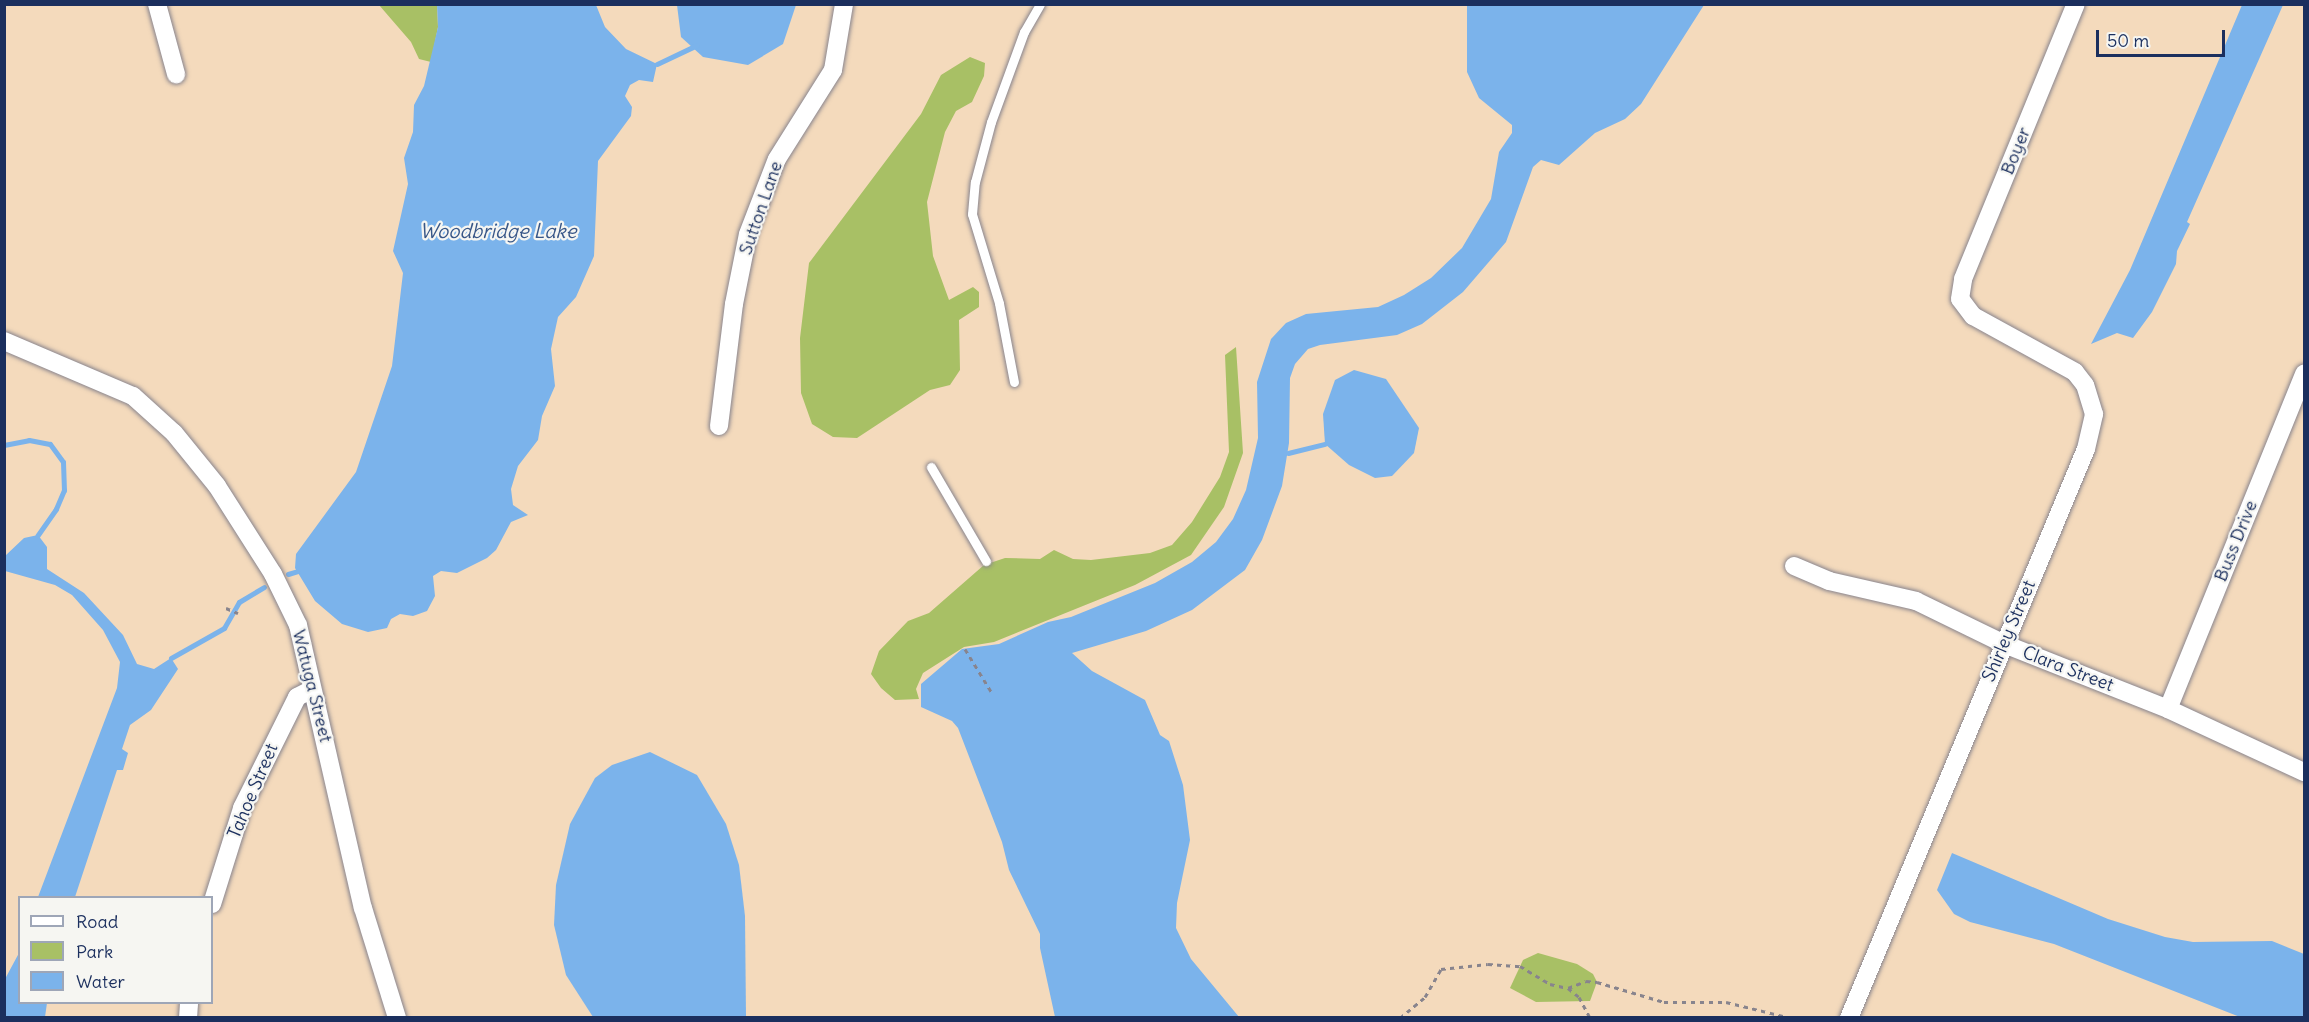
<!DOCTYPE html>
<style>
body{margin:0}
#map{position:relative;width:2309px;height:1022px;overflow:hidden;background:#f4dabc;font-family:Delius,sans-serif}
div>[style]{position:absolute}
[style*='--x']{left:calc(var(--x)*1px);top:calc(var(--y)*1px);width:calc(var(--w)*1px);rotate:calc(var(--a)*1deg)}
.green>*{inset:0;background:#a8c065}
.water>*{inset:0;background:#7bb3eb}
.stream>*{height:5px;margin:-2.5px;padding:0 2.5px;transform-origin:2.5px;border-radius:2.5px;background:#7bb3eb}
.path>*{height:3px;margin-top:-1.5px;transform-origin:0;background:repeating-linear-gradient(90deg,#88848d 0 4.5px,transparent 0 9px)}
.roads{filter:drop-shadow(0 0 2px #88848d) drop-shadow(0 0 2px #88848d)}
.lane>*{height:9px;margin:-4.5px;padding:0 4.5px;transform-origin:4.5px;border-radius:4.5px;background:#fff}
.street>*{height:18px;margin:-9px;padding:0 9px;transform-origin:9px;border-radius:9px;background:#fff}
span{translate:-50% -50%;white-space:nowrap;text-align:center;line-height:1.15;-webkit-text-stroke:4.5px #f6f6f2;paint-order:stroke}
.street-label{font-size:18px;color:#1b2f5e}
.water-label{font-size:20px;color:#385788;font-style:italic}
.frame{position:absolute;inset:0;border:6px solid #1b2f5e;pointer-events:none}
.legend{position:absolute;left:18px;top:896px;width:195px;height:108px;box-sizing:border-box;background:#f6f6f2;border:2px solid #9ea6b7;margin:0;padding:8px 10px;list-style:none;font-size:18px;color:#1b2f5e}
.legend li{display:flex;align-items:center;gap:12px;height:30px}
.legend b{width:30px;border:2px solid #9ea6b7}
.scale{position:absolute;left:2096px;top:30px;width:129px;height:27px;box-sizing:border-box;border:3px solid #1b2f5e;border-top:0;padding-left:8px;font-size:18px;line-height:21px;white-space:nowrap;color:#1b2f5e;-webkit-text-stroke:4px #f6f6f2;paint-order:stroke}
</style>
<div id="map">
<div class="green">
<i style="clip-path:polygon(379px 5px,437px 5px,438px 27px,431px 62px,419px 59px,411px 42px)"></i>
<i style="clip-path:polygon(970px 57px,985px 63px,984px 76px,972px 102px,956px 111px,945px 132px,927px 202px,933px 256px,949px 300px,973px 287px,979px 292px,979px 307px,959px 320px,960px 370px,950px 385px,930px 390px,857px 438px,833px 437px,812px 424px,801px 393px,800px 338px,809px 263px,921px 114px,941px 75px)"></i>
<i style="clip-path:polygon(1236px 347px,1243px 453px,1224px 507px,1191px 555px,1135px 585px,994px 642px,964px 647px,923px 673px,916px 689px,919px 699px,895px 700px,881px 688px,871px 674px,879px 651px,908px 621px,929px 613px,984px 565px,1005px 558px,1040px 559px,1054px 550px,1073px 559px,1091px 560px,1150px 553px,1172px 545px,1192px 522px,1220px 477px,1229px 452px,1225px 355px)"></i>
<i style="clip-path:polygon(1538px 953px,1577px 964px,1593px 974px,1597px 982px,1590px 1001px,1536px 1002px,1510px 988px,1523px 960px)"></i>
</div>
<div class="water">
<i style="clip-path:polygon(437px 5px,596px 5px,605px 27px,626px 49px,657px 64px,653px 82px,639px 80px,630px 85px,625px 96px,632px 107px,631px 116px,598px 161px,594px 256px,576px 297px,558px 317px,551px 349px,555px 386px,542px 416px,538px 440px,518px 466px,511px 489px,513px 505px,528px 515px,511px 522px,496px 550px,487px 558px,457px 573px,441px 571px,433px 576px,435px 596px,427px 611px,413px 616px,400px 614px,391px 619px,387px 628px,368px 632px,342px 624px,315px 601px,295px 568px,296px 554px,356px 472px,392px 366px,403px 273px,393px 251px,408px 184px,404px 158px,413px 132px,414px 105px,424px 86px,438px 27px)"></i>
<i style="clip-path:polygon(677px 5px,677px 4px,796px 5px,783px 44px,748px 65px,703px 57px,681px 37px)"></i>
<i style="clip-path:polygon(1467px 5px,1704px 5px,1641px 104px,1625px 119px,1595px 133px,1559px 165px,1541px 160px,1533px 167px,1506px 242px,1463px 292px,1422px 324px,1397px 335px,1320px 345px,1308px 349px,1295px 364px,1290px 378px,1289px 443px,1282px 486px,1262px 540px,1245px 570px,1192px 610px,1146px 631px,1072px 653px,1092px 671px,1145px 700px,1160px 735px,1169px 741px,1183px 785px,1190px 840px,1177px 903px,1176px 928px,1191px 959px,1239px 1017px,1055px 1017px,1040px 948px,1040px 934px,1009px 870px,1002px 842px,958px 728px,952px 721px,921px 707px,921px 684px,962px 649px,999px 644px,1048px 622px,1071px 617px,1155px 583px,1192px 562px,1216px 542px,1233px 519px,1246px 490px,1258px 438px,1257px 382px,1271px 339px,1286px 323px,1306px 314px,1378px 307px,1404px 295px,1431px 278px,1462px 248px,1491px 199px,1499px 152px,1512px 133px,1512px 125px,1479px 98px,1467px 72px)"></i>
<i style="clip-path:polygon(2242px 5px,2283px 5px,2187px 222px,2190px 224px,2177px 251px,2176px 264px,2152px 312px,2133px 338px,2117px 333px,2091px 344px,2130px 270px)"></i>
<i style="clip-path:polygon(1354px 370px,1386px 379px,1419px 428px,1414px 453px,1392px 476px,1375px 478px,1349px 465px,1325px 444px,1323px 414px,1335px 380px)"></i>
<i style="clip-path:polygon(38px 535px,47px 547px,47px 569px,84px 593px,123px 635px,137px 664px,154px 669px,171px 658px,178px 669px,151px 710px,130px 725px,122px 749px,128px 753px,123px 770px,117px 770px,75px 897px,38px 897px,117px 688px,120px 662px,103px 630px,72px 595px,55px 585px,5px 571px,5px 556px,24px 538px)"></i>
<i style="clip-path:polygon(650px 752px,697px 775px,726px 824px,739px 865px,745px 916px,746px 1017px,593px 1017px,566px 975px,554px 925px,556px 885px,570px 824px,595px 778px,612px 765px)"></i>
<i style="clip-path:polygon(1952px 853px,2108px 919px,2165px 937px,2193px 942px,2272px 941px,2304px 954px,2304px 1017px,2240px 1017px,2054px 944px,1970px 922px,1954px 914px,1937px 890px)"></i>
<i style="clip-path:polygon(19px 953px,20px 1002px,47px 1003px,45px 1017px,5px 1017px,5px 979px)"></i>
</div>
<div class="stream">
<i style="--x:657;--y:64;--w:44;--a:-25.4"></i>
<i style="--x:4;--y:445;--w:25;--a:-11"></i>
<i style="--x:29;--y:440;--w:21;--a:11"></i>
<i style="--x:50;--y:444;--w:22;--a:54"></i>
<i style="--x:63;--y:462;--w:28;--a:88"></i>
<i style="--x:64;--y:490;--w:21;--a:113"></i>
<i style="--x:56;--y:509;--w:32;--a:125"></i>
<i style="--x:1288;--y:453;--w:38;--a:-14"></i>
<i style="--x:288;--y:574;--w:10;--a:-17"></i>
<i style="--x:171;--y:658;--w:61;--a:-29.5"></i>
<i style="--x:224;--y:628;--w:30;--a:-60"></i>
<i style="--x:239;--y:602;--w:29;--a:-31"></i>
</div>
<div class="path">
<i style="--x:226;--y:608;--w:13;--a:23"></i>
<i style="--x:965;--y:649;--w:52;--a:58.5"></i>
<i style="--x:1568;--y:988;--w:19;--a:-21"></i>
<i style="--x:1586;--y:981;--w:11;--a:5"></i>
<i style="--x:1597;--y:982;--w:70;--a:16.6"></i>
<i style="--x:1664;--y:1002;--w:62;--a:0"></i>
<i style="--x:1726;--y:1002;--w:67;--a:13.8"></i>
<i style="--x:1400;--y:1018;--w:33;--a:-40"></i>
<i style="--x:1425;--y:997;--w:32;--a:-60"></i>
<i style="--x:1441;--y:969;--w:47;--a:-6.1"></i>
<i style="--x:1488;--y:964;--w:32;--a:4"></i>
<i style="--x:1520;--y:966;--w:35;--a:31"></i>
<i style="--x:1550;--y:984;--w:18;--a:13"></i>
<i style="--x:1568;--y:988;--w:14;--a:39"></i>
<i style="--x:1579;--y:997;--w:24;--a:62"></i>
</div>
<div class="roads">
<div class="lane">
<i style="--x:1014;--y:382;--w:80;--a:-100.8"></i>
<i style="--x:999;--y:303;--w:93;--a:-106.9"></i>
<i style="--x:972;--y:214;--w:32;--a:-85"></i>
<i style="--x:975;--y:182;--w:62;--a:-75.1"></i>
<i style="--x:991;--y:122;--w:96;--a:-69.9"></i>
<i style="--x:1024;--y:32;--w:32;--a:-60"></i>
<i style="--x:931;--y:467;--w:109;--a:59.7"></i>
</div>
<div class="street">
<i style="--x:157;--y:4;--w:73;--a:74.8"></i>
<i style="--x:4;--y:341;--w:140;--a:23.1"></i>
<i style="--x:133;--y:396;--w:55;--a:42.1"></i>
<i style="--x:174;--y:433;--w:68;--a:50.9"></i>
<i style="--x:217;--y:486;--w:104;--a:57.5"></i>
<i style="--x:273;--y:574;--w:57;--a:63.9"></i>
<i style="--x:298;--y:625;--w:290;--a:77.1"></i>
<i style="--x:363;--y:908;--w:115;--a:72.8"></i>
<i style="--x:719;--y:426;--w:123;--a:-83"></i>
<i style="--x:734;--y:304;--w:71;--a:-78.7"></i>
<i style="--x:748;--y:234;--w:80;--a:-68.9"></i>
<i style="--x:777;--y:159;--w:105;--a:-57.8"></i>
<i style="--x:833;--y:70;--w:67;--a:-80.5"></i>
<i style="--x:1794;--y:566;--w:38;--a:23"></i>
<i style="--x:1829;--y:581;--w:89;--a:12.9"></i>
<i style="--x:1916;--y:601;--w:98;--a:26"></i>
<i style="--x:2004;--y:644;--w:176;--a:21.6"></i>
<i style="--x:2168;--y:709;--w:150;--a:24.9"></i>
<i style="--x:2168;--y:709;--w:362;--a:-67.9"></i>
<i style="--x:212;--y:904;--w:101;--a:-72.6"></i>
<i style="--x:242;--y:808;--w:124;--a:-63.6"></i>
<i style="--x:297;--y:697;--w:16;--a:-27"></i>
<i style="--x:188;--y:1018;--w:16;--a:-86"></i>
<i style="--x:1849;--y:1018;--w:616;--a:-67.39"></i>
<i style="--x:2086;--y:449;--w:36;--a:-77"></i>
<i style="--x:2094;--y:414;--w:30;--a:-107"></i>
<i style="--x:2085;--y:385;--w:16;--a:-128"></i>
<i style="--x:2075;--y:372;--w:116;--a:-151.2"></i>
<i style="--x:1973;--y:316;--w:21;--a:-127"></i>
<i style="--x:1960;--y:299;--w:20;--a:-81"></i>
<i style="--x:1963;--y:279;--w:297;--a:-67.7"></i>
</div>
</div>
<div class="street-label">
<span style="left:2016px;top:151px;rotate:-68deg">Boyer</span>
<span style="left:761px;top:208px;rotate:-71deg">Sutton Lane</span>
<span style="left:2236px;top:541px;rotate:-68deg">Buss Drive</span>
<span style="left:2009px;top:631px;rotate:-67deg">Shirley Street</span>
<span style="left:2068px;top:669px;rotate:21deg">Clara Street</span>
<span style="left:312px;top:686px;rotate:76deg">Watuga Street</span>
<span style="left:253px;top:791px;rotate:-67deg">Tahoe Street</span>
</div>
<div class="water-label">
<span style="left:498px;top:230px">Woodbridge Lake</span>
</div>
<div class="frame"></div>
<ul class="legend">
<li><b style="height:8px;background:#fff"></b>Road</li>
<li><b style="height:16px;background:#a8c065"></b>Park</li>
<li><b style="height:16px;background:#7bb3eb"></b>Water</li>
</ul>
<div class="scale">50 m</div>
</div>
